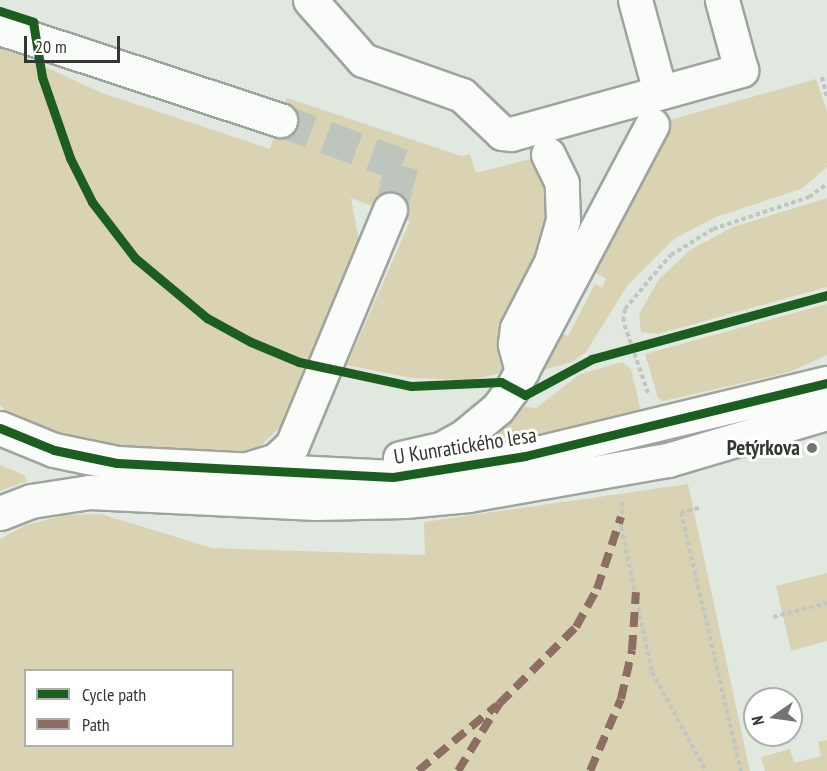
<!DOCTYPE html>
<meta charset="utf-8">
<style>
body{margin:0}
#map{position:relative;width:827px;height:771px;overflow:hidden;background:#e1e8e0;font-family:"PT Sans Narrow",sans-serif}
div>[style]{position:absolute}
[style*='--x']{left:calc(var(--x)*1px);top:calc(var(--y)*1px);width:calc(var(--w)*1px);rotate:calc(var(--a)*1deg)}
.green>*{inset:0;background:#dad3b3}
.minor-tunnel>*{height:33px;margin-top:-16.5px;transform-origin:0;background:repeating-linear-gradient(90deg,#bec5bd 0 33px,transparent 0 49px)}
.path>*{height:4px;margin-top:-2px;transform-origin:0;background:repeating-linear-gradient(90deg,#c2c6c2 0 4.5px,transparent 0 7.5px)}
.roads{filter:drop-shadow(2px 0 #9ea49e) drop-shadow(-2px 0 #9ea49e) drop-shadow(0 2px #9ea49e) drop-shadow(0 -2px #9ea49e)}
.minor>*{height:33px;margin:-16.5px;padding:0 16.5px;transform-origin:16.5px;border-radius:16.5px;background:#fafcfa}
.path-bridge>*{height:4px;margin-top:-2px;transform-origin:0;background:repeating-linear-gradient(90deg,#c2c6c2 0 4.5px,transparent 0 7.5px)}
.quiet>*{height:8px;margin-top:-4px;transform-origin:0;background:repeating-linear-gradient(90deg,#8d6e63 0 15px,transparent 0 23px)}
.cycleway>*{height:9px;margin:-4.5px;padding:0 4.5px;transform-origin:4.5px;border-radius:4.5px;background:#1b5e20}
.dots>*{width:16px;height:16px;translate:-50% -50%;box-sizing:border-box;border:3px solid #fff;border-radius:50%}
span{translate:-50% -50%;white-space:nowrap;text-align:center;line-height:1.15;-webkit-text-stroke:6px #fff;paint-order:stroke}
.street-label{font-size:21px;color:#333732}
.poi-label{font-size:21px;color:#333732;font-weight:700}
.right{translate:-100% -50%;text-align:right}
.legend{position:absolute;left:24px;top:669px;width:210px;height:78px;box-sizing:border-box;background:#fff;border:2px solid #adafad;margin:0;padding:8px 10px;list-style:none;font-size:18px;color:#333732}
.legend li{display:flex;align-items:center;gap:12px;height:30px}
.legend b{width:30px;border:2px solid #adafad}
.north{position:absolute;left:743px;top:687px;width:60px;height:60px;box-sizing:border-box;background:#fff;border:2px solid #adafad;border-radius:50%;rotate:257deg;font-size:16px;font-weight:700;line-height:24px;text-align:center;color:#333732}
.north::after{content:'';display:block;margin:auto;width:21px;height:27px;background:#70756f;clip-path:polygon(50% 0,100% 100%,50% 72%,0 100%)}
.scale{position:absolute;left:24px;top:36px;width:96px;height:27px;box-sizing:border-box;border:3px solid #333732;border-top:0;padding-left:8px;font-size:18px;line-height:21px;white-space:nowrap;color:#333732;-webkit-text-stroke:4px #fff;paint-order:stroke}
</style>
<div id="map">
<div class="green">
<div style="clip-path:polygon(0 46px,102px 93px,270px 149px,287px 98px,461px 156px,470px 154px,476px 173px,534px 158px,557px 209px,509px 371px,471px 380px,412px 378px,347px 365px,410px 221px,351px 198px,359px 241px,297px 401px,278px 429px,254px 452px,221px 458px,87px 444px,45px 432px,6px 411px,0 405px)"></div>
<div style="clip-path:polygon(816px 79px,827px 111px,827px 167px,801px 189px,716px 217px,674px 239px,627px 286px,586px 352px,572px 362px,540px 371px,563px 334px,568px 336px,595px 284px,602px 288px,606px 279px,596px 273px,663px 122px)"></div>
<div style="clip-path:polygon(827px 198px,827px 287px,658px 334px,641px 332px,639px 314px,659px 279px,690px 250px,733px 227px)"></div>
<div style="clip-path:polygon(827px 304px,827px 355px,790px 372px,663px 401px,658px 398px,645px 354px)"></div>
<div style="clip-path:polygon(622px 362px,631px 369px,642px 416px,464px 454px,517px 406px,536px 408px,580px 374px)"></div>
<div style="clip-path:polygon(0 465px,24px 475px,27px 481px,0 491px)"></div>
<div style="clip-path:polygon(evenodd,688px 484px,750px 771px,0 771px,0 539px,26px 525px,65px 515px,101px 514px,212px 548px,425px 555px,424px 522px,688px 484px,26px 670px,232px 670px,232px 746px,26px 746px,26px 670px)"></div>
<div style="clip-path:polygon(827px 573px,827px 641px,791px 651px,776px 586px)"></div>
<div style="clip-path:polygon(827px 740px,827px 771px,765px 771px,761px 757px,790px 749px,794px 763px,821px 756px,818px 742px)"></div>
</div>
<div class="minor-tunnel">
<div style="--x:280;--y:120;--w:130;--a:20.2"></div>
<div style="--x:402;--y:165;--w:47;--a:104.9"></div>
</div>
<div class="path">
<div style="--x:43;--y:77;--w:85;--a:71.6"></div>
<div style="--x:70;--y:158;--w:49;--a:63.4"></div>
<div style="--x:92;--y:202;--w:71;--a:52.5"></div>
<div style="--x:135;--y:258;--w:94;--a:39.8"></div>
<div style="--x:207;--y:318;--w:95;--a:25.5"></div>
<div style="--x:822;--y:77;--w:22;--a:77"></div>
<div style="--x:356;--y:376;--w:56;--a:10.3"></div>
<div style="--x:411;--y:386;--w:62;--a:0"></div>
<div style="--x:555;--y:379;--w:42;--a:-28.4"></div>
<div style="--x:592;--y:359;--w:244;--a:-15.2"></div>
<div style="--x:648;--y:393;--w:76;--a:-109.1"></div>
<div style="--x:623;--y:321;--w:12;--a:-81"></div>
<div style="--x:625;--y:309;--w:38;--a:-50"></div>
<div style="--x:649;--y:280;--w:33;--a:-49"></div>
<div style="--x:671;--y:255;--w:49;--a:-31.8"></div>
<div style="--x:713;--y:229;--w:101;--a:-18.4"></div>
<div style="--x:809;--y:197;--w:22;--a:-36"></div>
<div style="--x:623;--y:502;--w:25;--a:95"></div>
<div style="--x:621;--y:527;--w:148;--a:77.9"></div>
<div style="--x:652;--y:672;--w:113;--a:61.4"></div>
<div style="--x:699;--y:508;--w:18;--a:167"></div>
<div style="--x:681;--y:512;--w:266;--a:77"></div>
<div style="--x:773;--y:617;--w:56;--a:-14.5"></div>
</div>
<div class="roads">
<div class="minor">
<div style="--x:310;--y:0;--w:80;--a:48.5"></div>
<div style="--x:363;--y:60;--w:105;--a:19.5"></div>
<div style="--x:462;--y:95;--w:55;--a:43.5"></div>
<div style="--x:502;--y:133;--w:9;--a:6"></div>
<div style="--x:511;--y:134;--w:239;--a:-15.5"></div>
<div style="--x:741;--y:70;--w:73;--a:-105.2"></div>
<div style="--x:635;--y:0;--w:95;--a:74.8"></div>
<div style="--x:0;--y:28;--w:295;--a:18.2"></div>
<div style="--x:522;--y:371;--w:28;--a:-105"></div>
<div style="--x:515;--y:344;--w:16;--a:-83"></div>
<div style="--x:517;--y:328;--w:74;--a:-62.7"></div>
<div style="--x:551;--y:262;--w:44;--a:-74.1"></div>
<div style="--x:563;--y:220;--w:37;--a:-92"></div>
<div style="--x:562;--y:183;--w:32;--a:-116"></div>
<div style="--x:0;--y:428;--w:58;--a:22.2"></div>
<div style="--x:54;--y:450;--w:64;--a:11.7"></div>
<div style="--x:117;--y:463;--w:276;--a:2.9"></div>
<div style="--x:393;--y:477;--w:134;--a:-9"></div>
<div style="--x:525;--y:456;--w:311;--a:-13.6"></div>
<div style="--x:400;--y:458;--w:42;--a:-12.4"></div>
<div style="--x:441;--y:449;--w:25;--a:-29"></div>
<div style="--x:463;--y:437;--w:45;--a:-39.6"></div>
<div style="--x:498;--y:408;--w:24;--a:-54"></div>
<div style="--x:512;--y:389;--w:299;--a:-62.1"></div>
<div style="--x:247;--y:469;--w:30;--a:-17"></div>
<div style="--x:276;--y:460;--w:22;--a:-43"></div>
<div style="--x:292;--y:445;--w:255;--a:-67.4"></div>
<div style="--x:0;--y:513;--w:33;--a:-21"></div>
<div style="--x:31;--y:501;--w:59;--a:-8.8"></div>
<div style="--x:89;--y:492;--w:227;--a:2.8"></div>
<div style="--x:316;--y:503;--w:89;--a:-1.3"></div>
<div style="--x:405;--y:501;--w:64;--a:-5.4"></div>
<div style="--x:469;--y:495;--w:202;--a:-10"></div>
<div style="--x:668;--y:460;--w:166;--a:-16.5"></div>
</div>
</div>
<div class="path-bridge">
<div style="--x:299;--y:362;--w:52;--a:14.6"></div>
</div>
<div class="quiet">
<div style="--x:418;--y:771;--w:102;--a:-39.8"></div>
<div style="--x:458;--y:771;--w:79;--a:-58.5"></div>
<div style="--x:499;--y:704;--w:109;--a:-45"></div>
<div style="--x:576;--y:627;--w:43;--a:-61.1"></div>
<div style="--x:597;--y:589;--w:76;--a:-71.6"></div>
<div style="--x:590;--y:771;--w:78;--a:-66.7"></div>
<div style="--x:621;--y:699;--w:50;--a:-77.3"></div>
<div style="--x:632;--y:650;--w:58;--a:-86.1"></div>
</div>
<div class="cycleway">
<div style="--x:0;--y:11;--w:35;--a:18"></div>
<div style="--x:33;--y:22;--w:56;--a:80.7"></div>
<div style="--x:42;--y:77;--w:86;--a:70.9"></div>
<div style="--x:70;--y:158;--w:49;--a:63.4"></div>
<div style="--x:92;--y:202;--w:71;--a:52.5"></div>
<div style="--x:135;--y:258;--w:94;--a:39.8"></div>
<div style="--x:207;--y:318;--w:50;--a:28.6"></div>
<div style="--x:251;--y:342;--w:52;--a:22.6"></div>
<div style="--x:299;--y:362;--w:115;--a:12.1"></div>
<div style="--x:411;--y:386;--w:90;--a:-2.5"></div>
<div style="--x:501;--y:382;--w:27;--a:28"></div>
<div style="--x:525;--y:395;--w:76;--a:-28.2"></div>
<div style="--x:592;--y:359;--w:244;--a:-15.2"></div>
<div style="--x:0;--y:428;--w:58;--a:22.2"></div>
<div style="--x:54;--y:450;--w:64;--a:11.7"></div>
<div style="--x:117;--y:463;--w:276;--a:2.9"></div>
<div style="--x:393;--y:477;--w:134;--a:-9"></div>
<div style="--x:525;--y:456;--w:311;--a:-13.6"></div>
</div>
<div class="dots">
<div style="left:812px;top:448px;background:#70756f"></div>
</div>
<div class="street-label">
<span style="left:465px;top:446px;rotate:-9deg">U Kunratického lesa</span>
</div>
<div class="poi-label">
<span class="right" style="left:800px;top:448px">Petýrkova</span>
</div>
<ul class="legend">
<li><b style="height:8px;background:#1b5e20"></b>Cycle path</li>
<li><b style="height:8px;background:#8d6e63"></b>Path</li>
</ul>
<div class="north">N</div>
<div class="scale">20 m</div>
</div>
